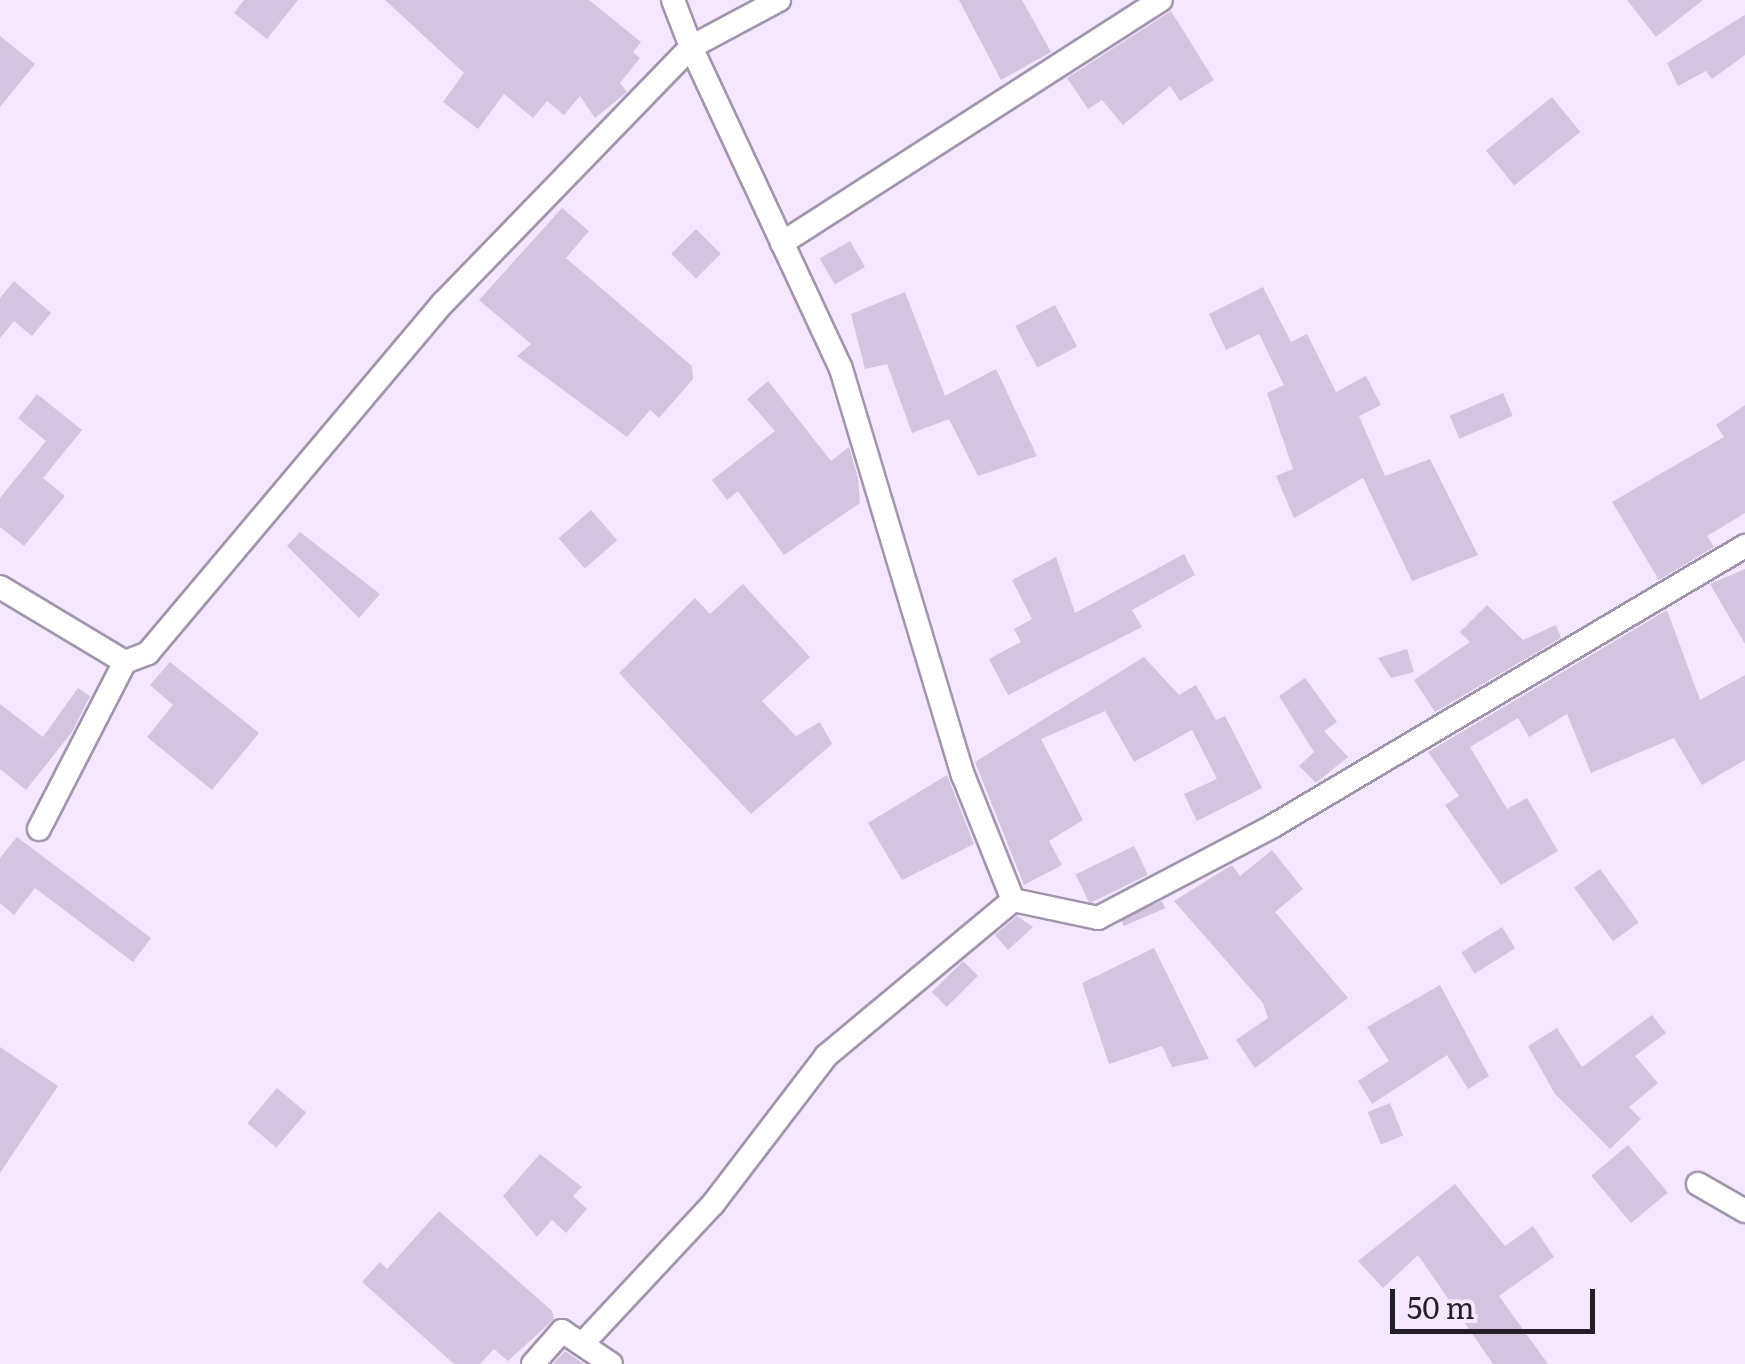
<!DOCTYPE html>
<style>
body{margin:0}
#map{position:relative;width:1745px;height:1364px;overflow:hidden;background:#f4e7fe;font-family:Literata,serif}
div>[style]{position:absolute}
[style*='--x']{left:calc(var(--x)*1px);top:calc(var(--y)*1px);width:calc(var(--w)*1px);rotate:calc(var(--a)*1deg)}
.building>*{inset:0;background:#d4c4e0;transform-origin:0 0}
.roads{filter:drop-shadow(2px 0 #a394ae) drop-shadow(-2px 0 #a394ae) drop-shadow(0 2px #a394ae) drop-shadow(0 -2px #a394ae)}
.street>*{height:22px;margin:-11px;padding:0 11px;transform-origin:11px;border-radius:11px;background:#fff}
span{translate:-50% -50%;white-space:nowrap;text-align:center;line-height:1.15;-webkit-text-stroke:8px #f4e7fe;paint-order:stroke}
.scale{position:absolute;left:1390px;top:1289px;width:205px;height:45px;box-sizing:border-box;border:5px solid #241e29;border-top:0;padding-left:12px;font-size:30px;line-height:35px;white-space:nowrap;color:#241e29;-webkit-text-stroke:8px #f4e7fe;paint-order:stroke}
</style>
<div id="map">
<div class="building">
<div style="clip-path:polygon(244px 0,298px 0,267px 39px,234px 13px)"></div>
<div style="clip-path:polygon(385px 0,589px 0,641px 42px,633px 52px,640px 58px,620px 83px,627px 92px,595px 118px,580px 96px,564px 115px,547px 101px,533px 118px,504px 94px,478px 129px,443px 102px,464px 73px)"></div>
<div style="clip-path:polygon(959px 0,1022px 0,1051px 52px,1001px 80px)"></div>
<div style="clip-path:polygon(1627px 0,1703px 0,1656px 37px)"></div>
<div style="clip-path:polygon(1171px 11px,1214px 80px,1180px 101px,1170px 86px,1123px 125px,1102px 100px,1088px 109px,1067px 78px)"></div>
<div style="clip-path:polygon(1745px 15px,1745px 55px,1712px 79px,1706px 71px,1678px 86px,1667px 63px)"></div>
<div style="clip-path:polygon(0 36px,35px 64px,0 107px)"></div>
<div style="left:1552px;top:97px;width:45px;height:85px;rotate:51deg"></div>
<div style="clip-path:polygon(562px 208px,589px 231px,566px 258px,692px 366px,693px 379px,659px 418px,650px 410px,627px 437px,517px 356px,531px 344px,479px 300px)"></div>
<div style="left:696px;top:229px;width:35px;height:35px;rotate:45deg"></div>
<div style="left:850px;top:241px;width:30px;height:35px;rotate:60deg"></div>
<div style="clip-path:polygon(14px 281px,51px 313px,32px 336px,14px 321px,0 338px,0 298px)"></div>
<div style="clip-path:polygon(1263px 287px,1291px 342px,1307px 334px,1336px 392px,1366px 376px,1381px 405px,1359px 416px,1385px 476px,1430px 459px,1478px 555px,1412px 581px,1363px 478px,1294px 518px,1276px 476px,1293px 469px,1267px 393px,1284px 385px,1259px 334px,1226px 350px,1209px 314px)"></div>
<div style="clip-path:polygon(905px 292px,945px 396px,996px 369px,1037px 456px,978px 476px,949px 419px,912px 433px,887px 364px,865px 369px,851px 314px)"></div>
<div style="left:1055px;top:305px;width:47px;height:45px;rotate:62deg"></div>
<div style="clip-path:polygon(768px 381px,831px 461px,849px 447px,858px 478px,860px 503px,784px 555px,738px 491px,727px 500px,712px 480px,775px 431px,747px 399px)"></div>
<div style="left:1503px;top:393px;width:25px;height:58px;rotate:67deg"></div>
<div style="clip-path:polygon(37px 394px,82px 430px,43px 478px,65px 496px,24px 546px,0 527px,0 498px,46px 441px,18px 418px)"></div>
<div style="clip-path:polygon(1745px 405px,1745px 513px,1707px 536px,1714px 547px,1659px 580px,1612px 502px,1724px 437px,1716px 425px)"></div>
<div style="left:591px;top:510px;width:40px;height:43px;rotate:49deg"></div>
<div style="clip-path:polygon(300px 532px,380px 594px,359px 618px,287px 546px)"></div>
<div style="clip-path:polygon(1184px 554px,1195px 575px,1132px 610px,1142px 627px,1008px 695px,989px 659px,1021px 642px,1014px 629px,1032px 619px,1012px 580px,1056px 557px,1075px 613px)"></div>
<div style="clip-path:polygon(1745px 569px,1745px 644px,1710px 584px)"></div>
<div style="clip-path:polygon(743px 584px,810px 657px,762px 701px,796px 736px,820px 722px,832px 744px,751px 814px,619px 673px,695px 598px,710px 614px)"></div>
<div style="clip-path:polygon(1487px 605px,1523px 640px,1556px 625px,1561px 638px,1435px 712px,1414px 680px,1470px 642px,1460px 632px)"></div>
<div style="clip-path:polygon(1667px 610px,1700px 700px,1745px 675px,1745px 760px,1702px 785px,1674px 738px,1591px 773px,1567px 714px,1529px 737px,1518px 718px,1470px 747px,1507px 809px,1527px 798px,1558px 851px,1501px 885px,1445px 805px,1459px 796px,1428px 752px)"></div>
<div style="clip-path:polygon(1407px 649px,1414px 672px,1391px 678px,1378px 658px)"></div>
<div style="clip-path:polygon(1144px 657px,1179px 695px,1196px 685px,1216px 720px,1225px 716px,1262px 788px,1197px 821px,1184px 794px,1217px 779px,1192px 730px,1134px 762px,1105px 711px,1041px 739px,1083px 820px,1049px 841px,1062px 865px,1024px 885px,975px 762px)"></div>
<div style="clip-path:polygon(170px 662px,259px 733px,212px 790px,147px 737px,173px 705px,150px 685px)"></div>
<div style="clip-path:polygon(1305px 678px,1337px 722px,1324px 731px,1348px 757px,1316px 783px,1299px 766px,1314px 752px,1279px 696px)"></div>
<div style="clip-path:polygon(78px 688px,90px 696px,72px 732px,26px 790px,0 769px,0 704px,43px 737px)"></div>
<div style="clip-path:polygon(947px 775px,974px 844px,902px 880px,868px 823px)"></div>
<div style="clip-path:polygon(17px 837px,151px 938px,133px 962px,35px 888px,14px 915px,0 903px,0 858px)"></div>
<div style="left:1134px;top:846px;width:32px;height:65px;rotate:64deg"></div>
<div style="clip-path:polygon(1272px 850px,1303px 889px,1275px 912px,1348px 998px,1255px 1068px,1236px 1040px,1268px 1018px,1263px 1003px,1174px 901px,1232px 865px,1240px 876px)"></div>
<div style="left:1600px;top:869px;width:66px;height:32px;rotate:54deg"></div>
<div style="left:1162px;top:901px;width:8px;height:45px;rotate:67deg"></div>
<div style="clip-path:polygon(1017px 916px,1033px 927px,1008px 950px,995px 935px)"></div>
<div style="left:1502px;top:927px;width:25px;height:48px;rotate:58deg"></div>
<div style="clip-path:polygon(1154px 948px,1209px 1059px,1172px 1067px,1162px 1046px,1109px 1064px,1082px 983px)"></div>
<div style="left:963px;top:961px;width:21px;height:44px;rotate:45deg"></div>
<div style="clip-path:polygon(1440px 985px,1489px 1076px,1468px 1089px,1447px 1055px,1372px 1104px,1358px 1081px,1389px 1061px,1367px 1027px)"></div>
<div style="clip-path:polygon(1652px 1015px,1666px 1033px,1635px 1056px,1658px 1083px,1629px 1107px,1641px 1119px,1610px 1149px,1555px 1094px,1528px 1046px,1557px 1028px,1582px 1067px)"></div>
<div style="clip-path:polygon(0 1047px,58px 1086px,0 1173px)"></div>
<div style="left:277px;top:1088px;width:38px;height:46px;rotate:40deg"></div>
<div style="left:1390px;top:1103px;width:35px;height:24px;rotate:68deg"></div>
<div style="left:1628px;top:1145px;width:62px;height:48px;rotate:50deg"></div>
<div style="clip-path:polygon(540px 1154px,582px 1187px,573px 1196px,587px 1209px,566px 1233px,552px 1220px,537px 1237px,503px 1196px)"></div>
<div style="clip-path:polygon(1455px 1184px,1505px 1246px,1533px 1226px,1554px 1257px,1499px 1296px,1548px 1364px,1493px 1364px,1418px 1255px,1383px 1288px,1358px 1261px)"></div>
<div style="clip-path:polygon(439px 1211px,552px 1311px,554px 1319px,508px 1361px,494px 1349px,480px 1364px,454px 1364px,362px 1282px,380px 1262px,387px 1269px)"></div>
<div style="clip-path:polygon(565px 1351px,584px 1364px,553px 1364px)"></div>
</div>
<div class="roads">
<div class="street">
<div style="--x:673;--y:0;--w:50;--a:69"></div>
<div style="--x:691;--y:47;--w:100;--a:-28.1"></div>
<div style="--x:782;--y:243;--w:450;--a:-32.7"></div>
<div style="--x:0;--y:587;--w:146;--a:31"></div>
<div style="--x:125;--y:662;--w:25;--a:-21"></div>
<div style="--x:148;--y:653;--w:458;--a:-49.9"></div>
<div style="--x:443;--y:303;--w:356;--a:-45.9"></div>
<div style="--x:691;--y:47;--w:355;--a:65"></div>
<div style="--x:841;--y:369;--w:424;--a:73.3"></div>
<div style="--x:963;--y:775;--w:135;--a:68.2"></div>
<div style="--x:39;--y:829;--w:188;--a:-62.8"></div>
<div style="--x:1013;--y:900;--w:87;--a:12"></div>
<div style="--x:1098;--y:918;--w:198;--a:-27.7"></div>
<div style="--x:1273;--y:826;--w:549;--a:-30.68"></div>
<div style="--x:1698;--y:1184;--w:54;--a:29.9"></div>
<div style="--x:587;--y:1339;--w:185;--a:-47"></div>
<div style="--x:713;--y:1204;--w:186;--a:-52.6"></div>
<div style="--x:826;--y:1056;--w:244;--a:-39.8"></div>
<div style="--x:533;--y:1364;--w:44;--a:-48.7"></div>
<div style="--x:562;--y:1331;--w:59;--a:34"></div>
</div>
</div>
<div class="scale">50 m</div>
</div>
